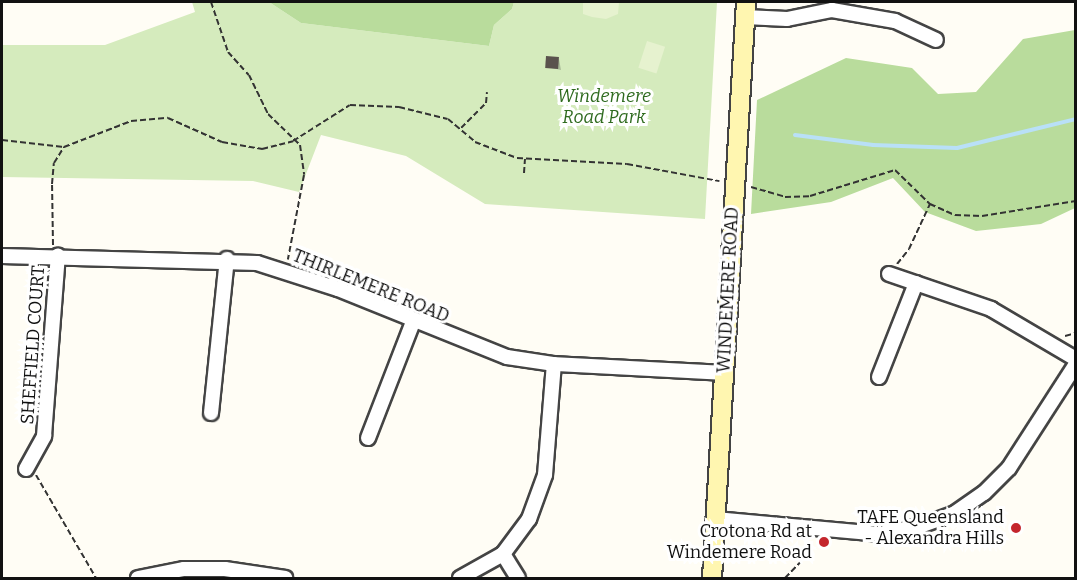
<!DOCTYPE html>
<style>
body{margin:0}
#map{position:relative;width:1077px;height:580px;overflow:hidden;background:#fffdf5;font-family:Bitter,serif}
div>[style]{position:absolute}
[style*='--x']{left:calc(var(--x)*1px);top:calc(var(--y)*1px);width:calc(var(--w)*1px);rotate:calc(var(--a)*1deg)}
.green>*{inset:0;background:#d5ebbd}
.forest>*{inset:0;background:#b9dc9c}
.pitch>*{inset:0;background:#e6f2cf;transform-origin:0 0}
.shadow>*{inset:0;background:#0003}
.stream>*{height:4px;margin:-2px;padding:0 2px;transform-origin:2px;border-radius:2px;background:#b9e0f7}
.building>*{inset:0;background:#5a524d;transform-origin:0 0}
.path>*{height:2px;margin-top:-1px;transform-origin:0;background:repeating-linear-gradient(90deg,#333 0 6px,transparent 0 9px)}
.roads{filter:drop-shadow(2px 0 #444) drop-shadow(-2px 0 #444) drop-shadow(0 2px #444) drop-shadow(0 -2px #444)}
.minor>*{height:14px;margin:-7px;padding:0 7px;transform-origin:7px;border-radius:7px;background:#fff}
.secondary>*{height:18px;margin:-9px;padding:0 9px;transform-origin:9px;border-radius:9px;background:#fff6b0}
.dots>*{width:16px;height:16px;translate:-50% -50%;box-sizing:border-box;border:3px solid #fff;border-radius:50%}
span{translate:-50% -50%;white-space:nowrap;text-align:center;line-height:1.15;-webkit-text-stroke:6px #fff;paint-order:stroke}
.park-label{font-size:18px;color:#2f6b1f;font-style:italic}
.street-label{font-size:18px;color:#111}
.poi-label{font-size:18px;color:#111}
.right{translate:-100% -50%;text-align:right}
.frame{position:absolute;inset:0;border:3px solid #111;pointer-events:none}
</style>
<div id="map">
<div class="green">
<div style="clip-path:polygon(192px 2px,269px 2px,301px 23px,489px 46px,494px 25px,512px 9px,514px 2px,717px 2px,705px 219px,485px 204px,406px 156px,321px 135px,299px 192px,253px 181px,2px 177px,2px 45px,105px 45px,195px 12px)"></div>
</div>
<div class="forest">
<div style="clip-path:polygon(269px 2px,514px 2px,512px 9px,494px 25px,489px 46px,301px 23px)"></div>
<div style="clip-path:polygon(1075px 30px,1075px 208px,1041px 224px,976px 231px,925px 212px,893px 178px,831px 202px,751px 214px,757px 100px,846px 58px,912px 68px,938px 94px,976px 92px,1023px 39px)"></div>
</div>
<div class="pitch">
<div style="clip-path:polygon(583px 2px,619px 2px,618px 14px,606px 19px,592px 17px,583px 14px)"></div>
<div style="left:647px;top:41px;width:19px;height:28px;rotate:18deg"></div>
</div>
<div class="shadow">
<div style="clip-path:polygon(559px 59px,561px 70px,547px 67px)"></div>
</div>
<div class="stream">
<div style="--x:795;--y:135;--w:79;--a:7.3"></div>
<div style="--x:873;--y:145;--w:84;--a:2"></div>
<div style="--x:957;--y:148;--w:122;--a:-13.7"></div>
</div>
<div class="building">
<div style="left:546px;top:56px;width:13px;height:12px;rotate:4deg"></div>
</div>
<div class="path">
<div style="--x:211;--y:2;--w:53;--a:71.2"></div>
<div style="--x:228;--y:52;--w:31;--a:48"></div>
<div style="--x:249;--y:75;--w:43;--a:64"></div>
<div style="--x:268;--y:114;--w:45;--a:44.1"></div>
<div style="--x:300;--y:145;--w:30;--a:82"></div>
<div style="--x:304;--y:175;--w:86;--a:100.8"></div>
<div style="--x:461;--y:128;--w:35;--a:-45"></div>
<div style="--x:486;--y:103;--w:11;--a:-85"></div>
<div style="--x:2;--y:140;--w:62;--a:6.4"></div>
<div style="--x:64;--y:147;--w:72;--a:-21.2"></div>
<div style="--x:131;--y:121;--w:37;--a:-5"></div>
<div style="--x:168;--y:118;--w:59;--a:24"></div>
<div style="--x:222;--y:142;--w:41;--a:9.9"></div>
<div style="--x:262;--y:149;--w:32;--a:-14"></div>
<div style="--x:293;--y:141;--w:67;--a:-32.3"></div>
<div style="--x:350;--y:105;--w:49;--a:2.3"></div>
<div style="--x:399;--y:107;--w:50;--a:13.8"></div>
<div style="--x:448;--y:119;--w:35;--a:40"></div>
<div style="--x:475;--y:142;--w:45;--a:20.9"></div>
<div style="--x:517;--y:158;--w:110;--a:3.1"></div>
<div style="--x:627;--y:164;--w:94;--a:10.5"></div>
<div style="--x:524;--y:173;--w:14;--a:-86"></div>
<div style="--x:751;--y:187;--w:35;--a:16"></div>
<div style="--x:785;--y:197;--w:25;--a:-2"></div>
<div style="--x:810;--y:196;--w:89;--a:-17"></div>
<div style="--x:895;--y:170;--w:49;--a:44.2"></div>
<div style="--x:930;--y:204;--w:27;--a:24"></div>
<div style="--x:955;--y:215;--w:27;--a:2"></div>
<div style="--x:982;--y:216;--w:95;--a:-9.1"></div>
<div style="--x:53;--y:245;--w:61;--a:-90.9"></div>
<div style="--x:52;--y:184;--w:21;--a:-85"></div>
<div style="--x:54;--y:163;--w:19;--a:-58"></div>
<div style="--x:897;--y:264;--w:19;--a:-51"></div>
<div style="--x:909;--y:249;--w:50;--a:-65"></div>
<div style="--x:1065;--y:336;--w:11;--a:-15"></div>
<div style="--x:36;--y:475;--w:119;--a:59.8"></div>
<div style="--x:785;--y:578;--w:39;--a:-46"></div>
</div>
<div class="roads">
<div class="minor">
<div style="--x:745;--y:17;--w:42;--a:2.7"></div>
<div style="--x:787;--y:19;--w:46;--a:-11.3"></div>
<div style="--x:832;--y:10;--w:64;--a:9.9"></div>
<div style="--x:895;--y:21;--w:45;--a:24.9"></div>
<div style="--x:2;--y:256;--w:255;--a:1.6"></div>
<div style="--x:257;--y:263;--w:85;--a:17.8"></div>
<div style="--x:338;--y:289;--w:182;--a:21.9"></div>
<div style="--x:507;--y:357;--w:48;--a:8.5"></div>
<div style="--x:554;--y:364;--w:170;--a:3"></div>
<div style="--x:889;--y:274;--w:108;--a:18.9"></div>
<div style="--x:991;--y:309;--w:99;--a:30.5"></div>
<div style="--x:879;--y:377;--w:101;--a:-68.5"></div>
<div style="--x:211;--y:413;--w:155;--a:-84.1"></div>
<div style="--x:368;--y:438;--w:124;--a:-68.8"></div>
<div style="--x:26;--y:469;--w:38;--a:-61"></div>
<div style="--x:44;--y:436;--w:181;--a:-85.6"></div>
<div style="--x:715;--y:519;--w:167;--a:5.2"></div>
<div style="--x:881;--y:534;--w:40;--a:-12"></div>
<div style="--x:920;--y:526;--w:37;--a:-20"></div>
<div style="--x:955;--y:513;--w:35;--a:-35"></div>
<div style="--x:984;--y:493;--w:35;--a:-45"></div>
<div style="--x:1009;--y:468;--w:124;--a:-57.2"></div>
<div style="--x:503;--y:554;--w:28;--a:58"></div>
<div style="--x:138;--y:578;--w:47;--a:-11.1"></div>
<div style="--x:184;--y:569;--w:41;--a:0"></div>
<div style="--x:225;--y:569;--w:61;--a:8.5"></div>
<div style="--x:460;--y:578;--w:49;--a:-29.2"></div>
<div style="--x:503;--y:554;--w:44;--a:-53.4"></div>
<div style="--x:529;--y:519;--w:47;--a:-70"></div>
<div style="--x:545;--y:475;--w:111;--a:-85.4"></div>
</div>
<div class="secondary">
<div style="--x:712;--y:578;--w:577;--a:-86.62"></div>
</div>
</div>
<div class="dots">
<div style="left:1016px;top:528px;background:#c4262e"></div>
<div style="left:824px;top:542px;background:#c4262e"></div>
</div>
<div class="park-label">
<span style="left:604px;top:107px">Windemere<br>Road Park</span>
</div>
<div class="street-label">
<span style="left:371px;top:286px;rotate:22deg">THIRLEMERE ROAD</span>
<span style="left:728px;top:290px;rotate:-87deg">WINDEMERE ROAD</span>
<span style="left:33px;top:345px;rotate:-86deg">SHEFFIELD COURT</span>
</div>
<div class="poi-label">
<span class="right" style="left:1004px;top:528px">TAFE Queensland<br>- Alexandra Hills</span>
<span class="right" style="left:812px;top:542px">Crotona Rd at<br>Windemere Road</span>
</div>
<div class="frame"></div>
</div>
